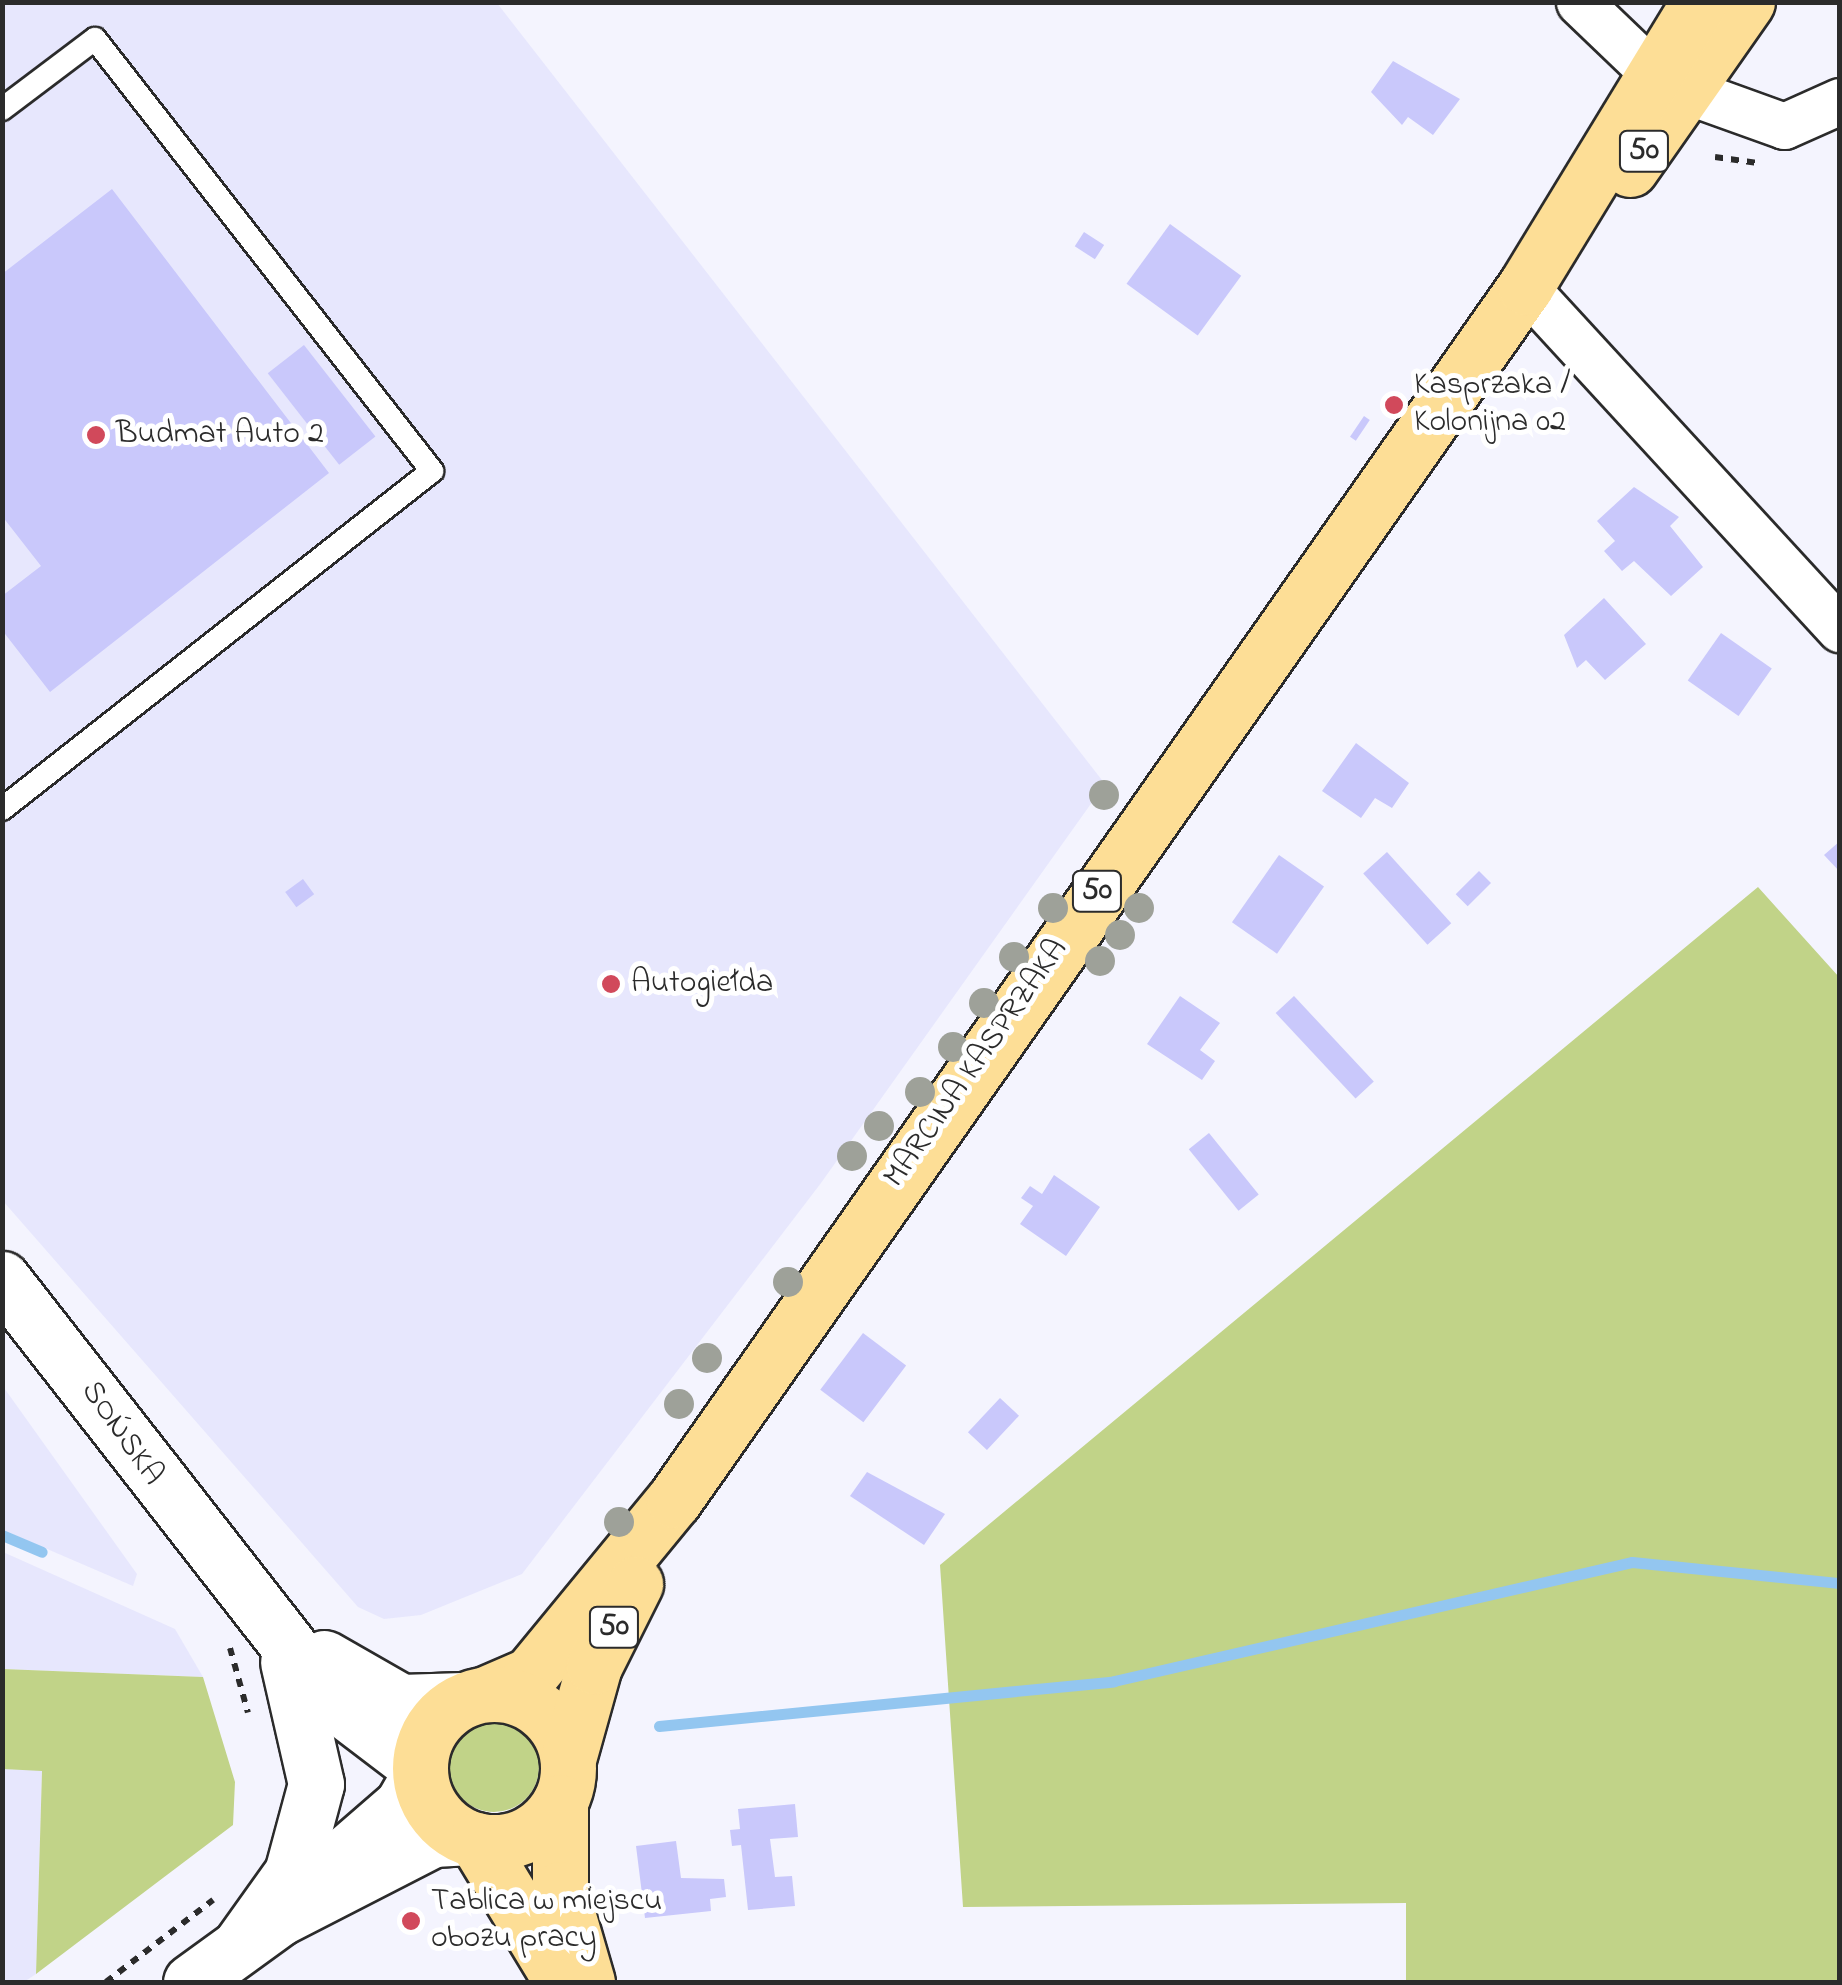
<!DOCTYPE html>
<meta charset="utf-8">
<style>
body{margin:0}
#map{position:relative;width:1842px;height:1985px;overflow:hidden;background:#f4f4fe;font-family:"Indie Flower",sans-serif}
div>[style]{position:absolute}
[style*='--x']{left:calc(var(--x)*1px);top:calc(var(--y)*1px);width:calc(var(--w)*1px);rotate:calc(var(--a)*1deg)}
.built>*{inset:0;background:#e7e7fd}
.green>*{inset:0;background:#c1d388}
.round{border-radius:50%}
.stream>*{height:11px;margin:-5.5px;padding:0 5.5px;transform-origin:5.5px;border-radius:5.5px;background:#93c6f0}
.building>*{inset:0;background:#c9c8fb;transform-origin:0 0}
.path>*{height:6px;margin-top:-3px;transform-origin:0;background:repeating-linear-gradient(90deg,#2b2b2b 0 8px,transparent 0 16px)}
.roads{filter:drop-shadow(2px 0 #2b2b2b) drop-shadow(-2px 0 #2b2b2b) drop-shadow(0 2px #2b2b2b) drop-shadow(0 -2px #2b2b2b)}
.lane>*{height:22px;margin:-11px;padding:0 11px;transform-origin:11px;border-radius:11px;background:#fff}
.street>*{height:45px;margin:-22.5px;padding:0 22.5px;transform-origin:22.5px;border-radius:22.5px;background:#fff}
.secondary>*{height:55px;margin:-27.5px;padding:0 27.5px;transform-origin:27.5px;border-radius:27.5px;background:#fff}
.primary>*{height:55px;margin:-27.5px;padding:0 27.5px;transform-origin:27.5px;border-radius:27.5px;background:#fdde96}
.primary>.ring{margin:-27.5px;padding:0;box-sizing:content-box;background:none;border:55px solid #fdde96;border-radius:50%}
.trees>*{width:30px;height:30px;margin:-15px;border-radius:50%;background:#9ea199}
.dots>*{width:28px;height:28px;translate:-50% -50%;box-sizing:border-box;border:5px solid #fff;border-radius:50%}
span{translate:-50% -50%;white-space:nowrap;text-align:center;line-height:1.15;-webkit-text-stroke:10px #fff;paint-order:stroke}
.shield-label span{padding:2px 8px;background:#fff;border:2px solid;border-radius:8px;-webkit-text-stroke-width:0}
.shield-label{font-size:30px;color:#2b2b2b;font-weight:700}
.poi-label{font-size:32px;color:#2b2b2b}
.left{translate:0 -50%;text-align:left}
.street-label{font-size:32px;color:#2b2b2b}
.frame{position:absolute;inset:0;border:5px solid #2b2b2b;pointer-events:none}
</style>
<div id="map">
<div class="built">
<div style="clip-path:polygon(2px 3px,497px 3px,1105px 784px,821px 1183px,522px 1574px,421px 1615px,384px 1619px,358px 1607px,3px 1201px)"></div>
<div style="clip-path:polygon(2px 1385px,137px 1574px,133px 1586px,3px 1530px)"></div>
<div style="clip-path:polygon(3px 1552px,175px 1629px,203px 1677px,3px 1669px)"></div>
<div style="clip-path:polygon(3px 1769px,42px 1770px,36px 1974px,24px 1982px,3px 1982px)"></div>
</div>
<div class="green">
<div style="clip-path:polygon(1758px 887px,1839px 977px,1839px 1982px,1406px 1982px,1406px 1903px,963px 1907px,940px 1565px)"></div>
<div style="clip-path:polygon(3px 1669px,203px 1677px,235px 1782px,233px 1825px,36px 1974px,42px 1771px,3px 1769px)"></div>
<div class="round" style="left:449px;top:1722px;width:90px;height:90px"></div>
</div>
<div class="stream">
<div style="--x:2;--y:1535;--w:43;--a:23"></div>
<div style="--x:659;--y:1726;--w:457;--a:-5.6"></div>
<div style="--x:1114;--y:1681;--w:531;--a:-12.94"></div>
<div style="--x:1632;--y:1562;--w:209;--a:5.8"></div>
</div>
<div class="building">
<div style="clip-path:polygon(1393px 61px,1460px 99px,1433px 135px,1408px 117px,1402px 125px,1371px 92px)"></div>
<div style="clip-path:polygon(112px 189px,329px 473px,50px 692px,2px 630px,2px 596px,41px 566px,2px 516px,2px 274px)"></div>
<div style="left:1170px;top:224px;width:88px;height:74px;rotate:36deg"></div>
<div style="left:1084px;top:232px;width:24px;height:17px;rotate:33deg"></div>
<div style="left:304px;top:345px;width:116px;height:46px;rotate:52deg"></div>
<div style="left:1364px;top:416px;width:7px;height:25px;rotate:34deg"></div>
<div style="clip-path:polygon(1634px 487px,1679px 517px,1670px 526px,1703px 567px,1671px 596px,1634px 561px,1622px 571px,1604px 551px,1615px 541px,1597px 521px)"></div>
<div style="clip-path:polygon(1604px 598px,1646px 644px,1605px 680px,1586px 660px,1577px 668px,1564px 635px)"></div>
<div style="left:1721px;top:633px;width:62px;height:58px;rotate:35deg"></div>
<div style="clip-path:polygon(1356px 743px,1409px 783px,1392px 808px,1375px 798px,1361px 818px,1322px 791px)"></div>
<div style="clip-path:polygon(1840px 841px,1840px 872px,1824px 855px)"></div>
<div style="left:1387px;top:852px;width:96px;height:32px;rotate:48deg"></div>
<div style="left:1279px;top:855px;width:55px;height:82px;rotate:35deg"></div>
<div style="left:1479px;top:871px;width:17px;height:33px;rotate:45deg"></div>
<div style="left:303px;top:879px;width:19px;height:22px;rotate:54deg"></div>
<div style="clip-path:polygon(1180px 996px,1220px 1023px,1200px 1050px,1215px 1061px,1202px 1080px,1147px 1044px)"></div>
<div style="left:1294px;top:996px;width:117px;height:25px;rotate:47deg"></div>
<div style="left:1209px;top:1133px;width:79px;height:26px;rotate:51deg"></div>
<div style="clip-path:polygon(1054px 1175px,1100px 1207px,1066px 1256px,1020px 1224px,1033px 1206px,1021px 1198px,1030px 1186px,1042px 1194px)"></div>
<div style="left:863px;top:1333px;width:54px;height:71px;rotate:37deg"></div>
<div style="left:1000px;top:1398px;width:26px;height:47px;rotate:43deg"></div>
<div style="clip-path:polygon(867px 1472px,945px 1514px,924px 1545px,850px 1496px)"></div>
<div style="clip-path:polygon(795px 1804px,798px 1837px,770px 1839px,775px 1877px,792px 1876px,795px 1906px,748px 1910px,741px 1845px,732px 1846px,730px 1830px,740px 1829px,738px 1809px)"></div>
<div style="clip-path:polygon(676px 1841px,681px 1878px,724px 1879px,726px 1897px,710px 1899px,711px 1911px,645px 1918px,636px 1846px)"></div>
</div>
<div class="path">
<div style="--x:1715;--y:157;--w:43;--a:7.9"></div>
<div style="--x:230;--y:1648;--w:67;--a:74.5"></div>
<div style="--x:106;--y:1982;--w:135;--a:-37.5"></div>
</div>
<div class="roads">
<div class="lane">
<div style="--x:2;--y:109;--w:116;--a:-37"></div>
<div style="--x:95;--y:39;--w:548;--a:52.04"></div>
<div style="--x:432;--y:471;--w:547;--a:141.83"></div>
</div>
<div class="street">
<div style="--x:1579;--y:2;--w:100;--a:43.8"></div>
<div style="--x:1687;--y:91;--w:103;--a:19.8"></div>
<div style="--x:1784;--y:126;--w:61;--a:-24.1"></div>
<div style="--x:1525;--y:287;--w:465;--a:47.4"></div>
</div>
<div class="secondary">
<div style="--x:2;--y:1279;--w:534;--a:51.99"></div>
<div style="--x:331;--y:1700;--w:111;--a:37.3"></div>
<div style="--x:324;--y:1658;--w:89;--a:29.7"></div>
<div style="--x:401;--y:1702;--w:62;--a:-1.8"></div>
<div style="--x:312;--y:1883;--w:119;--a:-40.9"></div>
<div style="--x:402;--y:1805;--w:36;--a:-60"></div>
<div style="--x:242;--y:1943;--w:86;--a:-54.5"></div>
<div style="--x:292;--y:1873;--w:92;--a:-74.9"></div>
<div style="--x:316;--y:1784;--w:125;--a:-102.9"></div>
<div style="--x:191;--y:1982;--w:109;--a:-36"></div>
<div style="--x:279;--y:1918;--w:173;--a:-27.2"></div>
<div style="--x:433;--y:1839;--w:33;--a:-3"></div>
</div>
<div class="primary">
<div style="--x:1630;--y:169;--w:204;--a:-55"></div>
<div style="--x:488;--y:1693;--w:46;--a:-23.2"></div>
<div style="--x:530;--y:1675;--w:227;--a:-50.6"></div>
<div style="--x:674;--y:1500;--w:1482;--a:-54.95"></div>
<div style="--x:1525;--y:287;--w:334;--a:-58.6"></div>
<div class="ring" style="left:420px;top:1694px;width:93px;height:93px"></div>
<div style="--x:568;--y:1759;--w:97;--a:-74.4"></div>
<div style="--x:594;--y:1666;--w:92;--a:-63.4"></div>
<div style="--x:560;--y:1802;--w:87;--a:90"></div>
<div style="--x:560;--y:1889;--w:97;--a:73.8"></div>
<div style="--x:476;--y:1840;--w:166;--a:58.8"></div>
</div>
</div>
<div class="trees">
<div style="left:1104px;top:795px"></div>
<div style="left:1053px;top:908px"></div>
<div style="left:1139px;top:908px"></div>
<div style="left:1120px;top:935px"></div>
<div style="left:1014px;top:957px"></div>
<div style="left:1100px;top:961px"></div>
<div style="left:984px;top:1003px"></div>
<div style="left:953px;top:1047px"></div>
<div style="left:920px;top:1092px"></div>
<div style="left:879px;top:1126px"></div>
<div style="left:852px;top:1156px"></div>
<div style="left:788px;top:1282px"></div>
<div style="left:707px;top:1358px"></div>
<div style="left:679px;top:1404px"></div>
<div style="left:619px;top:1522px"></div>
</div>
<div class="dots">
<div style="left:1394px;top:405px;background:#d1495b"></div>
<div style="left:96px;top:435px;background:#d1495b"></div>
<div style="left:611px;top:984px;background:#d1495b"></div>
<div style="left:411px;top:1921px;background:#d1495b"></div>
</div>
<div class="shield-label">
<span style="left:1644px;top:151px">50</span>
<span style="left:1097px;top:891px">50</span>
<span style="left:614px;top:1627px">50</span>
</div>
<div class="poi-label">
<span class="left" style="left:1414px;top:405px">Kasprzaka /<br>Kolonijna 02</span>
<span class="left" style="left:116px;top:435px">Budmat Auto 2</span>
<span class="left" style="left:631px;top:984px">Autogiełda</span>
<span class="left" style="left:431px;top:1921px">Tablica w miejscu<br>obozu pracy</span>
</div>
<div class="street-label">
<span style="left:977px;top:1064px;rotate:-55deg">MARCINA KASPRZAKA</span>
<span style="left:121px;top:1434px;rotate:55deg">SOŃSKA</span>
</div>
<div class="frame"></div>
</div>
